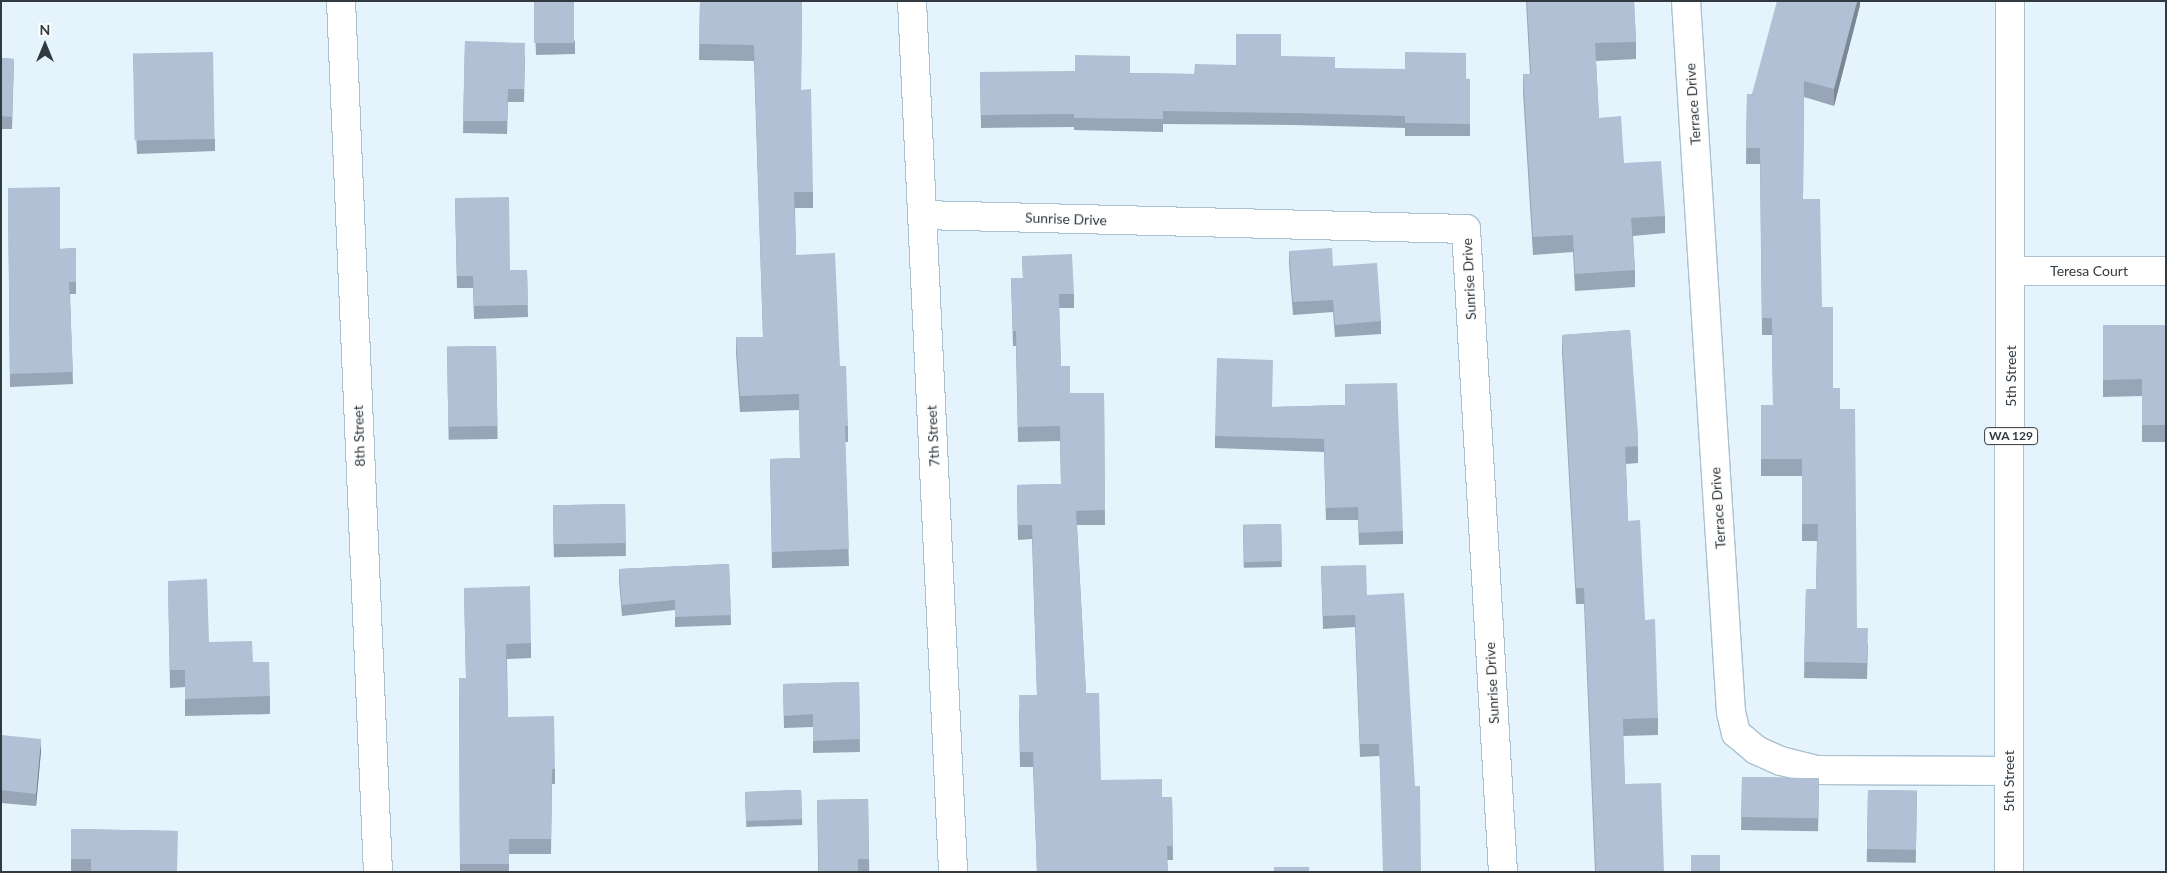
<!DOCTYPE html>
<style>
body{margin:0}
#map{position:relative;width:2167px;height:873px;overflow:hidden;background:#e5f3fd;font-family:Lato,sans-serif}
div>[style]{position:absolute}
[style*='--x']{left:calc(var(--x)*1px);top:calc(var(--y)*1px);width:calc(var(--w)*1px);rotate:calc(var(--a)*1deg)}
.roads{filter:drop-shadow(1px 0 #aac1d0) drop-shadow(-1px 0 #aac1d0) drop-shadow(0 1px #aac1d0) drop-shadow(0 -1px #aac1d0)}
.minor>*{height:28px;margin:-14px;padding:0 14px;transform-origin:14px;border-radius:14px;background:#fff}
.primary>*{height:28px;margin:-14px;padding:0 14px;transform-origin:14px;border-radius:14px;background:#fff}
.wall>*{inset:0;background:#98a5b6;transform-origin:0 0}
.shaded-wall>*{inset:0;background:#7c8694}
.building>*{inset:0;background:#b1c0d4;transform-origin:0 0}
span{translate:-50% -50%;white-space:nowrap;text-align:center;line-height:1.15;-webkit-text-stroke:4.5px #fefefe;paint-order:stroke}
.shield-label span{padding:1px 4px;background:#fefefe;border:1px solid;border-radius:4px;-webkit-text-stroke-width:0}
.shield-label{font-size:12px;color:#313a40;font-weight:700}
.street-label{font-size:14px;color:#313a40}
.frame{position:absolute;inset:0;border:2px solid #313a40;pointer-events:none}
.north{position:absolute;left:20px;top:20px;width:50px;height:50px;-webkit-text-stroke:4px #fefefe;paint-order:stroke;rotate:0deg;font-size:14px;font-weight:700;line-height:20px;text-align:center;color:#313a40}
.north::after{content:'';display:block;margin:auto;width:18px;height:22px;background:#313a40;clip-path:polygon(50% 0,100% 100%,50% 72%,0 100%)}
</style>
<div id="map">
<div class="roads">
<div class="minor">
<div style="--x:341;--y:1;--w:872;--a:87.57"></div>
<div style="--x:912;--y:1;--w:872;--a:87.3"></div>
<div style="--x:1686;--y:1;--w:712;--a:86.38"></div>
<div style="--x:1731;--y:712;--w:22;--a:77"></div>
<div style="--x:1736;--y:733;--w:26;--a:40"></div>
<div style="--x:1756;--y:750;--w:27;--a:24"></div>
<div style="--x:1781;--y:761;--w:36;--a:14"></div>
<div style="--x:1816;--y:770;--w:193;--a:0.3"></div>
<div style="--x:922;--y:215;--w:544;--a:1.47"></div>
<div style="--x:1466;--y:229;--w:644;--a:86.71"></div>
<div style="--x:2012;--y:271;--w:154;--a:0"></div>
</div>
<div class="primary">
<div style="--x:2009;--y:872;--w:871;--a:-89.93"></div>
</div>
</div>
<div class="wall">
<div style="clip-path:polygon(534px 1px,575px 41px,575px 54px,536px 55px)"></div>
<div style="clip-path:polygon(700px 1px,802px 1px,801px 90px,813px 192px,813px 208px,795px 208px,796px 255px,840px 366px,848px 426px,848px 442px,845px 442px,849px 566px,772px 568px,770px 459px,800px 458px,799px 410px,740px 412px,736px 353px,736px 337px,763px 337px,754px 61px,699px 60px)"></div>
<div style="clip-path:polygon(1526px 1px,1634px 1px,1636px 42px,1636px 59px,1596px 61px,1599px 118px,1624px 163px,1665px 216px,1665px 233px,1633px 236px,1635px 270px,1635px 287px,1575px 291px,1573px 252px,1533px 255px,1523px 92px,1523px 74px,1530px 74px)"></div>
<div style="clip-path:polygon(1860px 1px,1860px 5px,1834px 106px,1804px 97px,1803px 199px,1822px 307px,1833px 388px,1840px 409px,1857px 628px,1868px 645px,1867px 679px,1804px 678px,1806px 589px,1816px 589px,1817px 541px,1802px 541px,1802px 476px,1761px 476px,1761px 405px,1773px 405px,1772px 335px,1762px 335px,1760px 164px,1746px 164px,1747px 94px,1752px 94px)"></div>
<div style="clip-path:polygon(465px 41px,525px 55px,524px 102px,508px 102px,507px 134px,463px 133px)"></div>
<div style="clip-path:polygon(133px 55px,215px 139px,215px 151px,137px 154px)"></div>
<div style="clip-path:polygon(1281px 56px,1335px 68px,1470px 79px,1470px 136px,1405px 136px,1405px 128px,1294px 125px,1163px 124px,1163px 132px,1074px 130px,1074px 127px,981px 128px,980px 72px,1130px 73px,1194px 74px)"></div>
<div style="clip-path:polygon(1px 58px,14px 59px,12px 129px,1px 129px)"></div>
<div style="clip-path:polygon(8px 188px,60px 249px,76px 248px,76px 294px,70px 294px,73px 384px,10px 387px)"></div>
<div style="clip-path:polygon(455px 198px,510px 270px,527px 270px,528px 317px,474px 319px,473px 288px,457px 288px)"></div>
<div style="clip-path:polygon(1289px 251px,1333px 266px,1381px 321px,1381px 334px,1335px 337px,1333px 312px,1293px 315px,1289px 264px)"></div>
<div style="clip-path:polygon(1022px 256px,1074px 294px,1074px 308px,1059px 308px,1061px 366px,1070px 393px,1104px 393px,1105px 525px,1077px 525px,1086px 693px,1101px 780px,1162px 797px,1172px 797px,1173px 860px,1167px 860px,1168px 872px,1037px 872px,1033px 767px,1020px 767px,1019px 710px,1037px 695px,1032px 539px,1018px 540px,1017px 485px,1061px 484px,1060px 441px,1018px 442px,1016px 346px,1013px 346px,1011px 278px,1023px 278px)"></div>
<div style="clip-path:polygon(2103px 325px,2166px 325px,2166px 442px,2142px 442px,2142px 396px,2103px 397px)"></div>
<div style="clip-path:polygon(1630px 330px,1638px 450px,1638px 463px,1626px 464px,1628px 521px,1645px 620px,1658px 718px,1658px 735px,1623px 736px,1625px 784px,1664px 872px,1595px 872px,1584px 604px,1576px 604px,1562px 352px,1562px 335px)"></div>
<div style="left:496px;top:346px;width:93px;height:49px;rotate:89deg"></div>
<div style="clip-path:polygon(1345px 384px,1403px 531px,1403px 544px,1359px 545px,1358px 520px,1326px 520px,1324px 452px,1215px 448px,1215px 436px,1272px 407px,1345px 405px)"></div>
<div style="left:625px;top:504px;width:52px;height:72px;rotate:89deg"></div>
<div style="left:1281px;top:524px;width:43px;height:38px;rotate:89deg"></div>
<div style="clip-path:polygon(729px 564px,731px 625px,675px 627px,675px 610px,622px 616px,619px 580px,619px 569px)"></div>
<div style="clip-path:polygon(1321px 566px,1367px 595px,1415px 786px,1421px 872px,1379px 756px,1360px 757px,1355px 627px,1323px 629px)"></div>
<div style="clip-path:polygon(168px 581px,209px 642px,253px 662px,270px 696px,270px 714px,185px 716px,185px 687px,170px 688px)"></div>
<div style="clip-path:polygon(464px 588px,531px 643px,531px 658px,507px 659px,508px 717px,555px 769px,555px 784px,552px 784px,551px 854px,509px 854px,509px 872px,460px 872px,459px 678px,466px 678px)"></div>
<div style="clip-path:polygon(859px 682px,860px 752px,813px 753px,813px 727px,784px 728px,783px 684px)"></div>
<div style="clip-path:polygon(1px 716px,2px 729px,1px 735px,41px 751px,36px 806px,1px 803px)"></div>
<div style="left:1742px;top:777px;width:77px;height:53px;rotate:1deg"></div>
<div style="left:801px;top:790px;width:35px;height:56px;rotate:88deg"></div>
<div style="left:1868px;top:790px;width:49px;height:72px;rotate:1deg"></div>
<div style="left:868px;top:799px;width:73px;height:51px;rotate:89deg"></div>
<div style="clip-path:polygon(71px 829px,178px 831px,91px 871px,71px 871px)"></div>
</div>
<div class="shaded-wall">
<div style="clip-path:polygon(1857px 1px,1860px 1px,1860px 5px,1834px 106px,1834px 89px)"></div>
<div style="clip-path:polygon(41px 739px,41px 751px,36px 806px,36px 794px)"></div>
</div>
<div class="building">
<div style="left:534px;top:1px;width:40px;height:42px"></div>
<div style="clip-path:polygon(700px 1px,802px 1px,801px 90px,811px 89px,813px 192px,794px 192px,796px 255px,835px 253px,840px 366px,846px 366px,848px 426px,845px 426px,849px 549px,772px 552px,770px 459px,800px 458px,799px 394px,740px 396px,736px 337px,763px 337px,754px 45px,699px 44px)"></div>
<div style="clip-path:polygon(1527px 1px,1634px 1px,1636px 42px,1595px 43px,1599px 118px,1621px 116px,1624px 163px,1661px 161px,1665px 216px,1631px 218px,1635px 270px,1575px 274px,1573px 235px,1533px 237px,1523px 74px,1531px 74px)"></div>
<div style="clip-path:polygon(1777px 1px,1857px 1px,1834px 89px,1804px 81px,1803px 199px,1820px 199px,1822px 307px,1833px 307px,1833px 388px,1840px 388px,1840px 409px,1855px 409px,1857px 628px,1868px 628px,1867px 663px,1804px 662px,1806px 589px,1816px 589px,1818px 524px,1802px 524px,1802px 459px,1761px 459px,1761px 405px,1773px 405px,1772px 318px,1762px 318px,1760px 148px,1746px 148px,1747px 94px,1752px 94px)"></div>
<div style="clip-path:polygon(1236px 34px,1281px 34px,1281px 56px,1335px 57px,1335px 68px,1405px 69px,1405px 52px,1466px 53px,1466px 79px,1470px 79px,1470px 124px,1405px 123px,1405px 116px,1294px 113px,1163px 111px,1163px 119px,1074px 118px,1074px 114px,981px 115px,980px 72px,1075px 71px,1075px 55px,1130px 56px,1130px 73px,1194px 74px,1195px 64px,1236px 65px)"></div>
<div style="clip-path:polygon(465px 41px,525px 43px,524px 89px,508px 89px,507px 121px,463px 121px)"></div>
<div style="left:213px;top:52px;width:87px;height:80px;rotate:89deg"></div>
<div style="clip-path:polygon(1px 58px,14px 59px,12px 117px,1px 116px)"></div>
<div style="clip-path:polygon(60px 187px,60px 249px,76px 248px,76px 282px,69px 282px,73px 372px,10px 374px,8px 188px)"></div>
<div style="clip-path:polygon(509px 197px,510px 270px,527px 270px,528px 305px,474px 306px,473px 276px,457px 276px,455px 198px)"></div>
<div style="clip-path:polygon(1332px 248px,1333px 266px,1377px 263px,1381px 321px,1335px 325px,1333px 300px,1293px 302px,1289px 251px)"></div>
<div style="clip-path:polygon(1072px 254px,1074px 294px,1059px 294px,1061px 366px,1070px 366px,1070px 393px,1104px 393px,1105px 510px,1076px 511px,1086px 693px,1099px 693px,1101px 780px,1162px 779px,1162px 797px,1172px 797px,1173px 846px,1167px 846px,1168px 872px,1037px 872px,1033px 752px,1020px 752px,1019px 695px,1037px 695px,1032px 525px,1018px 525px,1017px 485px,1061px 484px,1060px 426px,1018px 427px,1016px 331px,1013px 331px,1011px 278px,1023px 278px,1022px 256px)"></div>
<div style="clip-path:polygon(2103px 325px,2166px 325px,2166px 425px,2142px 425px,2142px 379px,2103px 380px)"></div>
<div style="clip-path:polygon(1630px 330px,1638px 434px,1638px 446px,1625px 447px,1628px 521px,1640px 520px,1645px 620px,1655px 619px,1658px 718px,1623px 719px,1625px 784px,1661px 783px,1664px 872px,1596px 872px,1584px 588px,1576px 588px,1562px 335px)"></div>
<div style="left:496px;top:346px;width:80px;height:49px;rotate:89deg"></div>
<div style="clip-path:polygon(1217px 358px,1273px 360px,1272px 407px,1345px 405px,1345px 384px,1397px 383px,1403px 531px,1359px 533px,1358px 507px,1326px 508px,1324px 439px,1215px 436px)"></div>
<div style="left:625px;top:504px;width:39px;height:72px;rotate:89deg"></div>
<div style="left:1281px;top:524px;width:37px;height:38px;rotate:88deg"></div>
<div style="clip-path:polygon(729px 564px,731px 615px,675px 617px,675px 600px,622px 605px,619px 569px)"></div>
<div style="clip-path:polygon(1366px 565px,1367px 595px,1404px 593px,1415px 786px,1420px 786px,1421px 872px,1383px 872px,1379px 744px,1360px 744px,1355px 615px,1323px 616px,1321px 566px)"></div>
<div style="clip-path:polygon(207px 579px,209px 642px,252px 641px,253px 662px,269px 662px,270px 696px,185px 699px,185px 670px,170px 670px,168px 581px)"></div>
<div style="clip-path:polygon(530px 586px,531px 643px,506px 644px,508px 717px,554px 716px,555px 769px,552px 769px,551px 839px,509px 839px,509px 864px,460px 864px,459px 678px,466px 678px,464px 588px)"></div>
<div style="clip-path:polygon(859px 682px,860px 739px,813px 741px,813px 714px,784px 716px,783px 684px)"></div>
<div style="clip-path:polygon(1px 735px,41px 739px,36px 794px,1px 790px)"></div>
<div style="left:1742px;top:777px;width:77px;height:40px;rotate:1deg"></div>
<div style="left:801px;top:790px;width:29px;height:56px;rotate:88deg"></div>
<div style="left:1868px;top:790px;width:49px;height:59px;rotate:1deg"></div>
<div style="clip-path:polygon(868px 799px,869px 859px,858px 859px,858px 872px,819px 872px,817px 800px)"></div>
<div style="clip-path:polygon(71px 829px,178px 831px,177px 872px,91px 872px,91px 859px,71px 859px)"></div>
<div style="left:1691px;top:855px;width:29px;height:17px"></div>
<div style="left:1274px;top:867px;width:35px;height:5px"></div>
</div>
<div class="shield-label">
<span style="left:2011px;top:436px">WA 129</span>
</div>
<div class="street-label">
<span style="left:1693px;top:104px;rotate:-94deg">Terrace Drive</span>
<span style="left:1066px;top:219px;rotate:2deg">Sunrise Drive</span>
<span style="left:2089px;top:271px">Teresa Court</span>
<span style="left:1469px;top:279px;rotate:-93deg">Sunrise Drive</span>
<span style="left:2011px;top:376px;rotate:-90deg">5th Street</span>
<span style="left:359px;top:436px;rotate:-92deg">8th Street</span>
<span style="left:933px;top:436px;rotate:-93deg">7th Street</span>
<span style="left:1718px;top:508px;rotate:-94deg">Terrace Drive</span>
<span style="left:1492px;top:683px;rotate:-93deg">Sunrise Drive</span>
<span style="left:2009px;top:781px;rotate:-90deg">5th Street</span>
</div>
<div class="frame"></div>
<div class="north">N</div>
</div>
